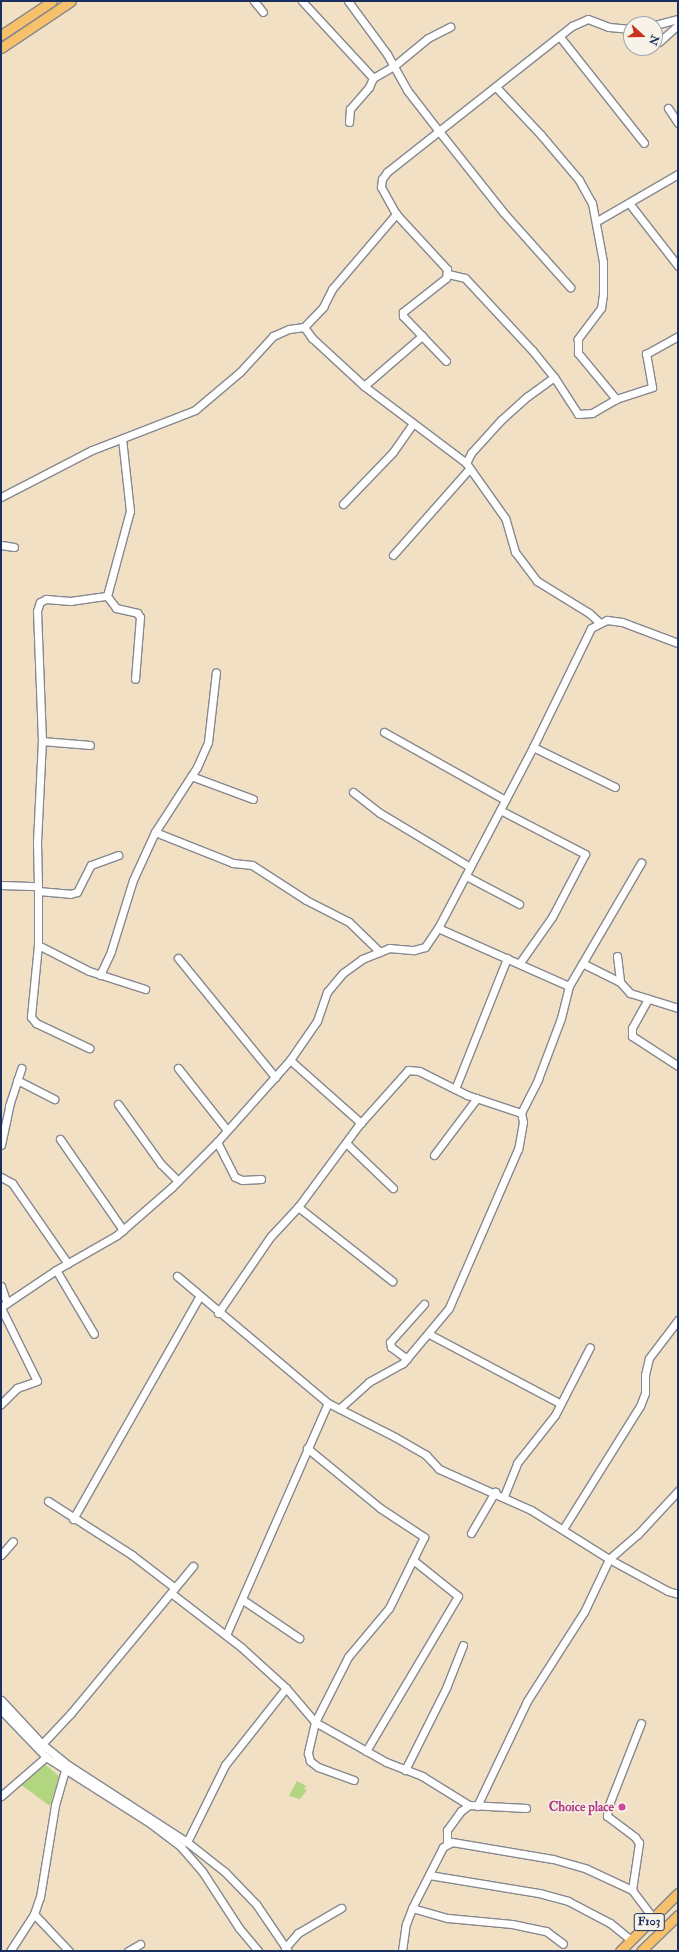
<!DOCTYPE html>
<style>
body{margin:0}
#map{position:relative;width:679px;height:1952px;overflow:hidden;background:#f1e0c3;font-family:"IM FELL Double Pica",serif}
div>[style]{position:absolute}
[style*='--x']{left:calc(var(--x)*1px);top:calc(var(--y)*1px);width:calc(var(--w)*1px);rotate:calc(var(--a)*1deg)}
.green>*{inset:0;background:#b2d67f}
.roads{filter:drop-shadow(1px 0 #868890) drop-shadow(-1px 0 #868890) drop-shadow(0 1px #868890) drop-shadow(0 -1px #868890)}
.minor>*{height:7px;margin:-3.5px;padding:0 3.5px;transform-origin:3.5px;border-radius:3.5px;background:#fff}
.major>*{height:9px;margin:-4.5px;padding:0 4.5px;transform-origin:4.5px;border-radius:4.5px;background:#f7c06b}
.dots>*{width:11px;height:11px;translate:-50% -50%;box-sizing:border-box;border:2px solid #f7f3e8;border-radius:50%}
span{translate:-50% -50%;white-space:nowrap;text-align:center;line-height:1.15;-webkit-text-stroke:3px #f7f3e8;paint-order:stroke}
.shield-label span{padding:1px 3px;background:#f7f3e8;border:1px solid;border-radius:3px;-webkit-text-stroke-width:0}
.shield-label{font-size:12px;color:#1b2f5e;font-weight:700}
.hotel-label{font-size:13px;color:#b23c85;font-weight:700}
.right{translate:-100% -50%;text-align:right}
.frame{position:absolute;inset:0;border:2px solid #1b2f5e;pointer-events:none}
.north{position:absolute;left:623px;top:16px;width:40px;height:40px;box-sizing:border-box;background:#f7f3e8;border:1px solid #9fa5b1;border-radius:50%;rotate:111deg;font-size:11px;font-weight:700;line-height:16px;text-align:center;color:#1b2f5e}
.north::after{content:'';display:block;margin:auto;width:14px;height:18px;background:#c8321e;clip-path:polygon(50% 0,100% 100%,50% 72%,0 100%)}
</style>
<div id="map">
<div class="green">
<div style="clip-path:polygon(42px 1762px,59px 1776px,50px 1806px,20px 1784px)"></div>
<div style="clip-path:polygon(297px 1781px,306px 1786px,304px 1789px,307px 1790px,300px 1799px,289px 1796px)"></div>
</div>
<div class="roads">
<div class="minor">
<div style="--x:254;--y:1;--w:14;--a:51"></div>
<div style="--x:302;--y:1;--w:105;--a:47.3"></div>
<div style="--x:348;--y:1;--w:66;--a:53.7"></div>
<div style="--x:387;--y:54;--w:41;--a:60.9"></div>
<div style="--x:407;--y:90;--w:51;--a:52.2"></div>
<div style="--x:438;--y:130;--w:105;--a:51.6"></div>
<div style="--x:503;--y:212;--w:101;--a:48.2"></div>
<div style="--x:655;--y:25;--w:24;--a:-15"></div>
<div style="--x:560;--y:37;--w:135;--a:51.6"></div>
<div style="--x:659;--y:42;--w:25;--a:-42"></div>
<div style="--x:496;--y:87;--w:66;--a:46.8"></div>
<div style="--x:541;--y:135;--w:59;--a:49.8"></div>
<div style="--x:579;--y:180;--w:26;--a:61"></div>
<div style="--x:592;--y:203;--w:60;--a:79.4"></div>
<div style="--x:603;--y:262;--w:32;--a:90"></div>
<div style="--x:603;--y:294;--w:14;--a:98"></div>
<div style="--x:601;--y:308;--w:39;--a:127"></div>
<div style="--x:578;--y:339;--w:14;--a:90"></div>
<div style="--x:578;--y:353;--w:60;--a:50.4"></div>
<div style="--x:616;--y:399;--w:38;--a:-18"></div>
<div style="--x:652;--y:387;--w:34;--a:-100"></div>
<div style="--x:646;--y:354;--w:37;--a:-29"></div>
<div style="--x:668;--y:108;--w:18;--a:56"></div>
<div style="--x:349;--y:122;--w:13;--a:-86"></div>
<div style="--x:350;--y:109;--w:29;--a:-49"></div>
<div style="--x:369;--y:87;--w:10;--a:-66"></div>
<div style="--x:373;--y:78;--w:24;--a:-30"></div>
<div style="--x:394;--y:66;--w:44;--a:-39.5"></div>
<div style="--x:428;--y:38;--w:25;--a:-27"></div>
<div style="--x:629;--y:203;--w:80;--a:52.1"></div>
<div style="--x:396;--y:214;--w:75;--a:47.2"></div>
<div style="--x:447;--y:269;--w:9;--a:96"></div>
<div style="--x:446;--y:278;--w:55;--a:141.7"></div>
<div style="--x:403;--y:312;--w:4;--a:90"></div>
<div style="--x:403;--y:316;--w:62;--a:46.3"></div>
<div style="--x:597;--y:221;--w:94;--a:-30.1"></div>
<div style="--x:448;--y:274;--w:17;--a:13"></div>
<div style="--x:465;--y:278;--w:98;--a:47.1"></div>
<div style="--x:532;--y:350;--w:35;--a:51"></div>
<div style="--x:304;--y:327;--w:14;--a:54"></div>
<div style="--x:312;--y:338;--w:71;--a:42.7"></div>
<div style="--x:364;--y:386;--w:128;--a:37"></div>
<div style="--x:364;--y:386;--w:77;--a:-40.8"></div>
<div style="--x:1;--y:497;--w:102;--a:-27.3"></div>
<div style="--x:92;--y:450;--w:110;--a:-21.2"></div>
<div style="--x:195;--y:410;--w:59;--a:-40.2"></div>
<div style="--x:240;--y:372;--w:49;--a:-47.5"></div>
<div style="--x:273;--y:336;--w:17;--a:-24"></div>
<div style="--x:289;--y:329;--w:15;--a:-8"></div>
<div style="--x:304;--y:327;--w:28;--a:-46"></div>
<div style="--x:323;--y:307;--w:20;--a:-63"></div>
<div style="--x:332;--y:289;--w:99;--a:-49.5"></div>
<div style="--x:396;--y:214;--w:31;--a:-119"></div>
<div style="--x:381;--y:187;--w:8;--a:-83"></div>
<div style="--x:382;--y:179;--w:9;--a:-54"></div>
<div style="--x:387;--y:172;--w:236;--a:-38.3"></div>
<div style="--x:572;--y:26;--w:17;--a:-24"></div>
<div style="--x:588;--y:19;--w:22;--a:21"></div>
<div style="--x:609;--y:27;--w:22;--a:5"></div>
<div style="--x:343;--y:504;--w:72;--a:-46.1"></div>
<div style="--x:393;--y:452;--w:35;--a:-55"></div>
<div style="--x:1;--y:545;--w:13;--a:9"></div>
<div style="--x:393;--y:555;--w:115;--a:-48.5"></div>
<div style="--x:107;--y:596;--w:88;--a:-74.9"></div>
<div style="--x:130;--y:511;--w:72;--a:-96.3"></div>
<div style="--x:600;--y:623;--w:15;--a:-138"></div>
<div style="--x:589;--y:613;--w:61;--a:-148.4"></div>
<div style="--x:537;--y:581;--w:36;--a:-127"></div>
<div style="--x:515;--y:552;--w:35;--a:-106"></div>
<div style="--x:505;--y:518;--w:67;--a:-125.3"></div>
<div style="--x:466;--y:463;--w:11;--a:-63"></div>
<div style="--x:471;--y:453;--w:45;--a:-47.7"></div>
<div style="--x:501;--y:420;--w:36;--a:-42"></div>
<div style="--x:528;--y:396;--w:32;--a:-36"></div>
<div style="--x:554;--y:377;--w:44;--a:57"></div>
<div style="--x:578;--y:414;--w:14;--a:-4"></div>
<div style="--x:592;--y:413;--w:28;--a:-30"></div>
<div style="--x:384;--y:732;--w:139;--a:29.3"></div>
<div style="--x:42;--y:741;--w:48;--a:4.8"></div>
<div style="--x:533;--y:747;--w:91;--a:26"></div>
<div style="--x:191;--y:776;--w:66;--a:20.4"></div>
<div style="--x:353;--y:792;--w:34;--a:38"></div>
<div style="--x:380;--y:813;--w:105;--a:31"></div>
<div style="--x:500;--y:810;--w:96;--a:27.4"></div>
<div style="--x:585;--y:854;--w:71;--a:117.6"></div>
<div style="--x:552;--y:917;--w:57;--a:125.1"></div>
<div style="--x:155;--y:832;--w:84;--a:21.7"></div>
<div style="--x:233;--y:863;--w:19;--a:6"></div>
<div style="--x:252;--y:865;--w:64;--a:32.9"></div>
<div style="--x:306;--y:900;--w:48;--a:27.1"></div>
<div style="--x:349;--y:922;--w:43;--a:44.1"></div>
<div style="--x:466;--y:876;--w:60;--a:27.8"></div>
<div style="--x:1;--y:885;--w:37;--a:2"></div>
<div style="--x:38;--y:886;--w:44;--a:-91.3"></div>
<div style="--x:37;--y:842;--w:101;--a:-87.2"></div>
<div style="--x:42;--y:741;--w:130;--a:-92.2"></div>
<div style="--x:37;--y:611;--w:9;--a:-72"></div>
<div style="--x:40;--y:602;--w:7;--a:-27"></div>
<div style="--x:46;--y:599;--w:24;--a:5"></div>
<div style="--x:70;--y:601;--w:37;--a:-8"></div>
<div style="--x:107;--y:596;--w:15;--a:53"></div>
<div style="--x:116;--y:608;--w:22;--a:13"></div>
<div style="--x:137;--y:613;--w:5;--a:53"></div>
<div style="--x:140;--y:617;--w:62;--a:94.6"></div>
<div style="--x:38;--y:886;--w:59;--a:90"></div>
<div style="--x:38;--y:945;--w:72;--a:95.6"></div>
<div style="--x:31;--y:1017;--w:8;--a:50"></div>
<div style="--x:36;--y:1023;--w:59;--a:25.3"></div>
<div style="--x:38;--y:891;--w:32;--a:5"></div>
<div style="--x:70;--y:894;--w:7;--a:-16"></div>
<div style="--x:77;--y:892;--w:30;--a:-63"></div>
<div style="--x:91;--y:865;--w:29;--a:-20"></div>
<div style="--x:438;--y:928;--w:143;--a:23.9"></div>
<div style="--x:38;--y:945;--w:57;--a:27"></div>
<div style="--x:89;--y:971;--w:59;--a:17.8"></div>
<div style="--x:617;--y:956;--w:26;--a:83"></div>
<div style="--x:620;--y:982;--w:15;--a:48"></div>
<div style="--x:630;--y:993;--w:50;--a:17.4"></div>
<div style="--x:178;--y:958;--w:154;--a:50.8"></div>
<div style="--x:584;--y:964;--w:40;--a:26.6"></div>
<div style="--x:100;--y:975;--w:26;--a:-65"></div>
<div style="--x:111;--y:951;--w:74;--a:-72.8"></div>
<div style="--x:133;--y:880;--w:53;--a:-65.4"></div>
<div style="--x:155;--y:832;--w:77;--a:-57.1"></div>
<div style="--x:197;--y:767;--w:27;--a:-66"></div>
<div style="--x:208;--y:742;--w:70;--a:-83.5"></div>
<div style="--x:648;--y:999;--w:33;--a:119"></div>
<div style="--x:632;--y:1028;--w:8;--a:90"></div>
<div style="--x:632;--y:1036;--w:55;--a:33.1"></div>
<div style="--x:290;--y:1060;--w:95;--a:41.6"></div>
<div style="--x:178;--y:1068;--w:79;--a:51.7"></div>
<div style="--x:17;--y:1080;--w:42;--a:27.2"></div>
<div style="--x:455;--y:1089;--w:141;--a:-68.3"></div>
<div style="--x:118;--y:1104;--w:74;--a:54.4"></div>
<div style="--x:161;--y:1164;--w:24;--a:45"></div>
<div style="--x:521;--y:1113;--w:38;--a:-63"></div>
<div style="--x:538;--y:1079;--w:65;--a:-69.3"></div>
<div style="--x:561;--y:1018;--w:33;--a:-76"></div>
<div style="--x:569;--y:986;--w:143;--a:-59.7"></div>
<div style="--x:60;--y:1139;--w:111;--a:55.3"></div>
<div style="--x:217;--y:1142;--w:39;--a:63"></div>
<div style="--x:235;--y:1177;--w:8;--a:23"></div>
<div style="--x:242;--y:1180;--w:19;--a:-3"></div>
<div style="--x:346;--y:1143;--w:65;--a:43.8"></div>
<div style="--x:1;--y:1145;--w:40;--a:-78"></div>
<div style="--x:9;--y:1106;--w:40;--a:-72"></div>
<div style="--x:434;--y:1155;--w:71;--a:-53"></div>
<div style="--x:1;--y:1177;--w:13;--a:29"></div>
<div style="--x:12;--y:1183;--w:98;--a:55.3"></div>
<div style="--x:298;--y:1207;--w:120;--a:38.2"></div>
<div style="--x:56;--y:1270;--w:74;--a:59.3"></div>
<div style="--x:177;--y:1276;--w:197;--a:40.1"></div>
<div style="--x:328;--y:1403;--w:75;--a:26.9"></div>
<div style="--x:395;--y:1437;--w:36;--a:30"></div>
<div style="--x:426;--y:1455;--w:19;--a:47"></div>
<div style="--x:439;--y:1469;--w:101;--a:24"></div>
<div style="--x:531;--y:1510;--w:92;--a:32.1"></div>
<div style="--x:609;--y:1559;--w:67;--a:28.5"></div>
<div style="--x:668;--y:1591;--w:10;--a:17"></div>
<div style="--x:1;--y:1286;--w:18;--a:71"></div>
<div style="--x:1;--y:1307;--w:66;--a:-33.9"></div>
<div style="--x:56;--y:1270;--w:70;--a:-29.8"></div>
<div style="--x:117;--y:1235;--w:73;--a:-41.1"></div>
<div style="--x:172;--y:1187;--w:64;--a:-45"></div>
<div style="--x:217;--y:1142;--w:110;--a:-48.3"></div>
<div style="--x:290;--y:1060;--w:47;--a:-55.3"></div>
<div style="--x:317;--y:1021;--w:31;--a:-71"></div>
<div style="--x:327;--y:992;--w:25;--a:-50"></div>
<div style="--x:343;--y:973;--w:24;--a:-36"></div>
<div style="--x:362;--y:959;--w:29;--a:-22"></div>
<div style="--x:389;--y:948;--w:25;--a:5"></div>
<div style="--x:414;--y:950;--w:11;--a:-15"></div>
<div style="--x:425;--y:947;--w:23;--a:-56"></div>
<div style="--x:438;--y:928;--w:204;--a:-62.3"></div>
<div style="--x:533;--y:747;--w:132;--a:-64"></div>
<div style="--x:591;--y:628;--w:18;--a:-27"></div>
<div style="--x:607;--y:620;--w:15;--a:8"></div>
<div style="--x:622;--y:622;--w:60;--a:20.6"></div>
<div style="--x:1;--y:1308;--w:81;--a:63.7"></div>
<div style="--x:37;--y:1381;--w:21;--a:161"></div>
<div style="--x:17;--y:1388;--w:23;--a:135"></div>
<div style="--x:218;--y:1313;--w:93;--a:-55.5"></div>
<div style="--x:271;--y:1236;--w:40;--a:-47"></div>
<div style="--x:298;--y:1207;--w:101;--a:-53.5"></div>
<div style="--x:358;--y:1126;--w:75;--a:-48.2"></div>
<div style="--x:408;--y:1070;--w:11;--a:5"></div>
<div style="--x:419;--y:1071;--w:54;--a:26.6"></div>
<div style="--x:467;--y:1095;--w:57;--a:18.4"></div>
<div style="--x:521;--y:1113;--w:9;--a:77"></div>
<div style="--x:523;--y:1122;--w:27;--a:100"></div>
<div style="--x:518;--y:1149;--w:173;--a:113.5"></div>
<div style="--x:449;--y:1308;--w:72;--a:129.9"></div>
<div style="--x:403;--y:1363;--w:39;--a:151"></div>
<div style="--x:369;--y:1382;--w:40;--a:138"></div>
<div style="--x:429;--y:1334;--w:149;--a:27.9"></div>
<div style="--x:407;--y:1359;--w:20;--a:-143"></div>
<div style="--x:391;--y:1347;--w:5;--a:-101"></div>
<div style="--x:390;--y:1342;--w:51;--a:-48.2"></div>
<div style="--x:307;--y:1448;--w:94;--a:39.4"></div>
<div style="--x:380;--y:1508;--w:53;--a:33.4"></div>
<div style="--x:424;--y:1537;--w:79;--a:116.2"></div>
<div style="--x:389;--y:1608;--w:64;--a:129.9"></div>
<div style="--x:348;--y:1657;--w:73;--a:116.9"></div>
<div style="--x:315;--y:1722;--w:32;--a:103"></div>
<div style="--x:308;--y:1753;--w:8;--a:76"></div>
<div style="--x:310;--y:1761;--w:10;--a:37"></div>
<div style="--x:318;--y:1767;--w:38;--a:20"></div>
<div style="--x:504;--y:1496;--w:35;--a:-68"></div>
<div style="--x:517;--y:1463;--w:61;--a:-51.6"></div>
<div style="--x:555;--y:1415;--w:76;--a:-62.8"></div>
<div style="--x:48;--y:1501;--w:100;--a:32.7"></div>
<div style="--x:132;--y:1555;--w:54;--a:37.5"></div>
<div style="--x:73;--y:1519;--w:255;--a:-60.4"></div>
<div style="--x:563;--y:1529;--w:145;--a:-58"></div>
<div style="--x:640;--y:1406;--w:14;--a:-69"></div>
<div style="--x:645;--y:1393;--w:18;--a:-90"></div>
<div style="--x:645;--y:1375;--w:17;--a:-77"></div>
<div style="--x:649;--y:1358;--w:48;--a:-52.7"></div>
<div style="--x:471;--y:1533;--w:48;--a:-59.7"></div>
<div style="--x:1;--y:1555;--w:18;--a:-49"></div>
<div style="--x:171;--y:1593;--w:88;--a:37.6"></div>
<div style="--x:241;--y:1647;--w:61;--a:42.3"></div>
<div style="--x:286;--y:1688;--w:45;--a:49.5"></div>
<div style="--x:315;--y:1722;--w:81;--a:29.4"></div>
<div style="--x:386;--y:1762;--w:39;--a:21"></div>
<div style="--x:422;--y:1776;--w:55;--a:31.7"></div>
<div style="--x:469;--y:1805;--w:57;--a:3"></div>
<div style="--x:243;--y:1600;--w:68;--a:34.2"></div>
<div style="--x:226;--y:1635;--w:253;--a:-66.3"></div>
<div style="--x:1;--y:1700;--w:60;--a:47"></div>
<div style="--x:42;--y:1744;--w:33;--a:39"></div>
<div style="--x:68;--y:1765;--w:142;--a:32.9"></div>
<div style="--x:187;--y:1842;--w:48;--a:38.3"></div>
<div style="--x:225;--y:1872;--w:45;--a:45.9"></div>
<div style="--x:256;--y:1904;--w:57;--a:55.8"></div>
<div style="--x:1;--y:1710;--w:65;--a:46.2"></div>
<div style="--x:46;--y:1757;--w:125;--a:32.5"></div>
<div style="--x:151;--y:1824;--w:38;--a:37"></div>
<div style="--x:181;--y:1847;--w:32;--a:49"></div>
<div style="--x:202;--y:1871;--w:68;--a:57"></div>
<div style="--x:239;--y:1928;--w:30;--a:50"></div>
<div style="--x:42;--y:1744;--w:42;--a:-46.9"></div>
<div style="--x:71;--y:1713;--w:191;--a:-50.3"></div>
<div style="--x:366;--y:1751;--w:180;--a:-59.3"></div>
<div style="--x:458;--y:1596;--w:58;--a:-141.3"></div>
<div style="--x:405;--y:1770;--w:92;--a:-63.4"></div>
<div style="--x:446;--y:1688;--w:46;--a:-68.4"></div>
<div style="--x:1;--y:1796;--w:60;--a:-40.9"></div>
<div style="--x:477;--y:1806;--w:116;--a:-64.5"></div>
<div style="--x:527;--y:1701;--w:106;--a:-57.4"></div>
<div style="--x:584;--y:1612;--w:59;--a:-64.7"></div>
<div style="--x:609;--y:1559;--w:38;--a:-41"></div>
<div style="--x:638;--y:1534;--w:59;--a:-47.1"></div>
<div style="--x:187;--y:1842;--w:86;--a:-63.7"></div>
<div style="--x:225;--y:1765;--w:98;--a:-51.6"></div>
<div style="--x:447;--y:1843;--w:13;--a:-90"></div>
<div style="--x:447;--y:1830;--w:24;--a:-54"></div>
<div style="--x:461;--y:1811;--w:10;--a:-37"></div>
<div style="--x:429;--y:1875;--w:111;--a:9.3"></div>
<div style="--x:539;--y:1893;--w:30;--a:15"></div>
<div style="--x:568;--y:1901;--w:47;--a:27.6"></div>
<div style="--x:610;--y:1923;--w:27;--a:39"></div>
<div style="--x:632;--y:1890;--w:48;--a:-81.5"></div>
<div style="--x:639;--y:1843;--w:7;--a:-124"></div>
<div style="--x:635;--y:1837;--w:35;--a:-143"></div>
<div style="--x:607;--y:1816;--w:9;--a:-84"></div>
<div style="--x:608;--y:1807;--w:90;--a:-68.6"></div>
<div style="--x:412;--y:1908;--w:37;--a:16"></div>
<div style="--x:448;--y:1918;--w:64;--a:5.4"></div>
<div style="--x:512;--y:1924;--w:35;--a:12"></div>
<div style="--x:546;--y:1931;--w:21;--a:37"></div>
<div style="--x:34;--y:1914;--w:51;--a:46.6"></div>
<div style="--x:285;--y:1948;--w:20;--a:-49"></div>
<div style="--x:298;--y:1933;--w:50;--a:-30.2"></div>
<div style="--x:10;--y:1951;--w:44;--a:-57"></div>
<div style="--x:34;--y:1914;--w:18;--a:-71"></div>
<div style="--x:40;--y:1897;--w:93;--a:-80.7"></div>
<div style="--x:55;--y:1805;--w:35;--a:-74"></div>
<div style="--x:128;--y:1951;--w:14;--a:-30"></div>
<div style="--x:402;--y:1951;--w:27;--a:-82"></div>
<div style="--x:406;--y:1924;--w:17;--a:-69"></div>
<div style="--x:412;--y:1908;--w:68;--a:-63.1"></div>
<div style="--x:443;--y:1847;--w:10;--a:-29"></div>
<div style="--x:452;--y:1842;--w:102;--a:9.6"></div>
<div style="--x:553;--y:1859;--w:35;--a:16"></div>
<div style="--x:587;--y:1869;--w:50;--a:25"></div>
<div style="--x:632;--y:1890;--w:35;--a:53"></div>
</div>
<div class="major">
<div style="--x:1;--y:35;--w:61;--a:-33.7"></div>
<div style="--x:1;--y:48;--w:84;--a:-33.9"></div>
<div style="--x:620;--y:1951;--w:82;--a:-45"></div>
<div style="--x:641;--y:1951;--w:52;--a:-44.2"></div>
</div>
</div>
<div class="dots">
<div style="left:622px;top:1807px;background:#d1479c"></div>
</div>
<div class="shield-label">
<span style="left:649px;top:1922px">F103</span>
</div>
<div class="hotel-label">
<span class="right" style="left:614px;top:1807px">Choice place</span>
</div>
<div class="frame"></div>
<div class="north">N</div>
</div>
